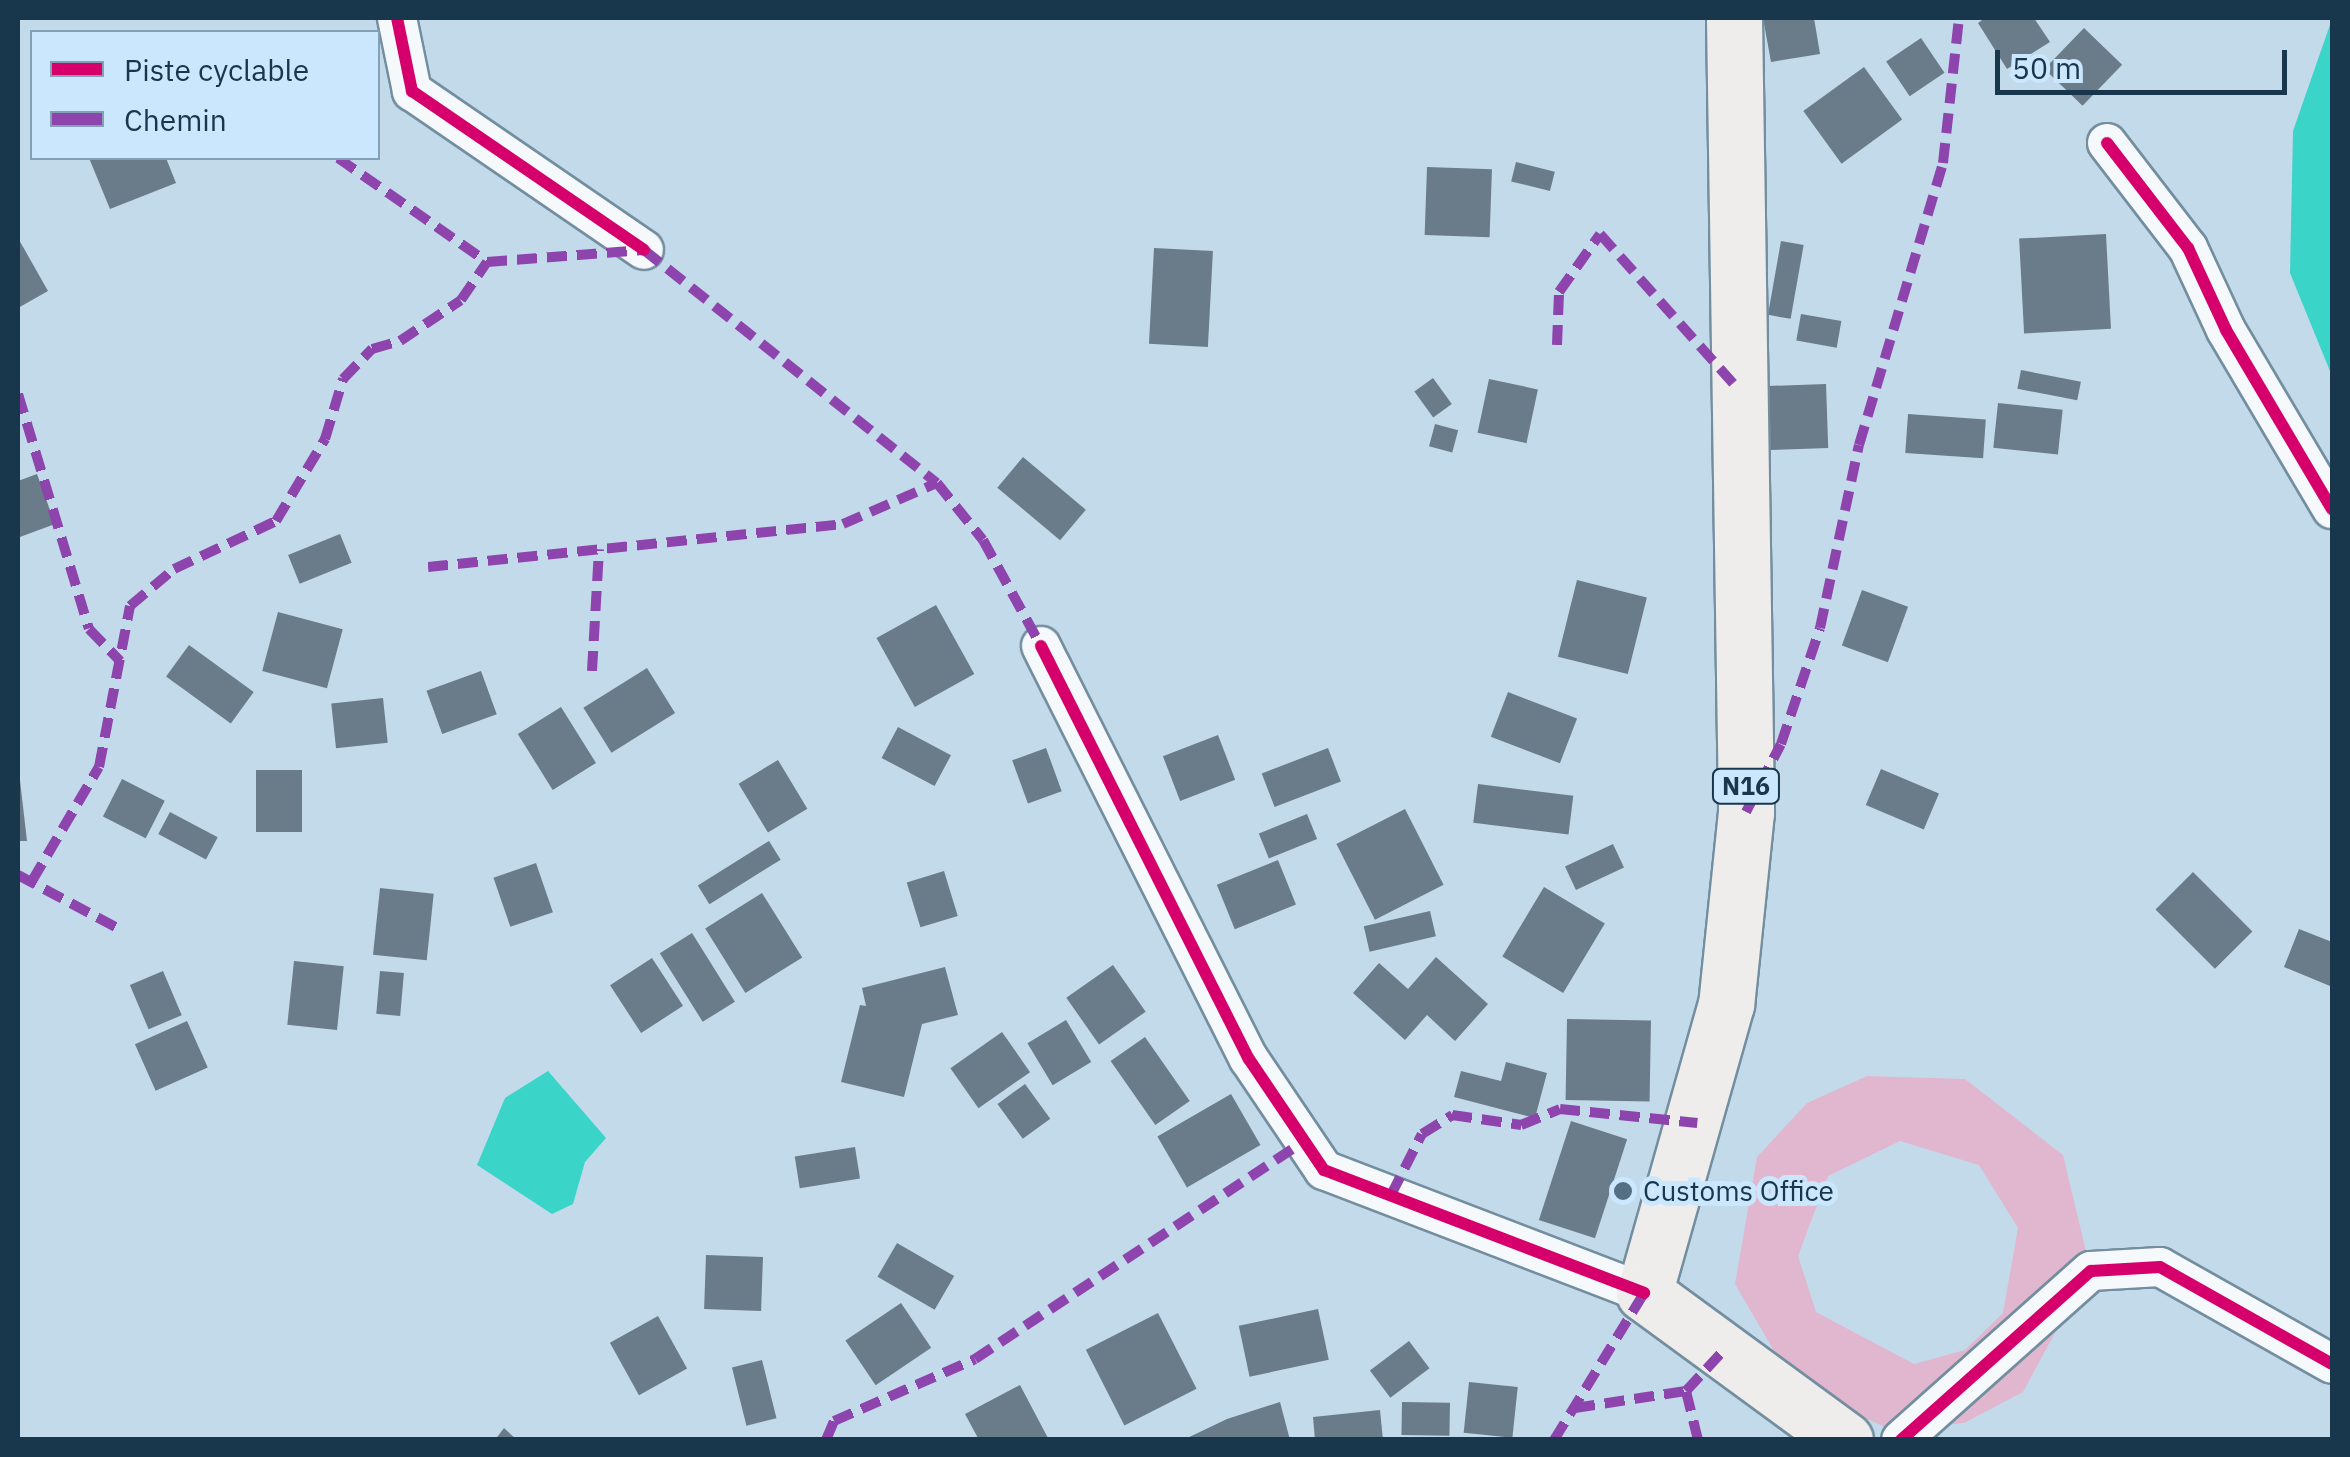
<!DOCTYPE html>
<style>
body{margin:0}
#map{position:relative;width:2350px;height:1457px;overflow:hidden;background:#c3daeb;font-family:"IBM Plex Sans",sans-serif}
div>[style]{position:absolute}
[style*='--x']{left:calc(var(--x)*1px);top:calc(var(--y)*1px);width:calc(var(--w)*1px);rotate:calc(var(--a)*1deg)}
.green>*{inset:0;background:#e0b7ce}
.water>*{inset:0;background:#3ad4c9}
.building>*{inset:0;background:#6a7c89;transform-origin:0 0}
.roads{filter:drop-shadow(2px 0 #738e9f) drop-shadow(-2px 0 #738e9f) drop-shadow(0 2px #738e9f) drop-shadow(0 -2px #738e9f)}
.street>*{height:38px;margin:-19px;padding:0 19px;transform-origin:19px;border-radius:19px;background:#f6f9fc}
.primary>*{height:55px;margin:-27.5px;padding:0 27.5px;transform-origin:27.5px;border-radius:27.5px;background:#eeedeb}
.quiet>*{height:10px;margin-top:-5px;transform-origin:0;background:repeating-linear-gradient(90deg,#8e44ad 0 20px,transparent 0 30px)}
.cycleway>*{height:12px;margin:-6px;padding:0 6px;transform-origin:6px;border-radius:6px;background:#d6006c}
.dots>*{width:28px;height:28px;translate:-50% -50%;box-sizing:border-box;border:5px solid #cbe7fd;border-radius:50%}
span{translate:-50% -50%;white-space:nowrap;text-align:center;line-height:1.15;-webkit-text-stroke:10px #cbe7fd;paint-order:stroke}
.shield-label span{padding:2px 8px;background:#cbe7fd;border:2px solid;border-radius:8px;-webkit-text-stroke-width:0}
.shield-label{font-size:25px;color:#18364c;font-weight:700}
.poi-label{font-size:28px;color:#18364c}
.left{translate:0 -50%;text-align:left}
.frame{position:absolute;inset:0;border:20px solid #18364c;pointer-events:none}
.legend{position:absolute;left:30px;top:30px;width:350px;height:130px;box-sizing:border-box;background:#cbe7fd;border:2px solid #83a0b6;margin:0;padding:12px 18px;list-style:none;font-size:30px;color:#18364c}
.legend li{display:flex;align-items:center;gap:20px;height:50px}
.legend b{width:50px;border:2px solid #83a0b6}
.scale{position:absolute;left:1995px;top:50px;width:292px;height:45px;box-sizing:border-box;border:5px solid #18364c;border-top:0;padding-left:12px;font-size:30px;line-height:35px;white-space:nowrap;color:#18364c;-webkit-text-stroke:8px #cbe7fd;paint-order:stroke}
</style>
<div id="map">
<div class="green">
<div style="clip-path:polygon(evenodd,1867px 1076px,1965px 1079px,2063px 1155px,2090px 1268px,2023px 1392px,1964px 1423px,1892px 1430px,1795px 1387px,1735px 1284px,1757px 1157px,1807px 1103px,1867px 1076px,1900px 1141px,1979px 1165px,2018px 1228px,2003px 1313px,1965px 1350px,1914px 1364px,1816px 1312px,1798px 1256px,1828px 1176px,1900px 1141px)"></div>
</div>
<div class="water">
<div style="clip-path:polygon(2332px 19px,2332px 376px,2290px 273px,2293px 131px)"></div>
<div style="clip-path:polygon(548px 1071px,606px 1138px,585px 1162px,573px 1204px,552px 1214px,477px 1165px,505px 1098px)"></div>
</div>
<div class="building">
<div style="clip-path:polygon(1763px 18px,1814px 18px,1820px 54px,1771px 62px)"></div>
<div style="clip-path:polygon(1985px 18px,2034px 18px,2050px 42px,2007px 69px,1978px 23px)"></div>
<div style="left:2084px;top:28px;width:53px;height:57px;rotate:44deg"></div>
<div style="left:1921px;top:38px;width:42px;height:42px;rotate:56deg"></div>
<div style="left:1864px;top:67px;width:65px;height:75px;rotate:54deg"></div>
<div style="clip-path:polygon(89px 158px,166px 158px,176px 183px,110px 209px)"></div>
<div style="left:1516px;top:162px;width:40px;height:20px;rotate:14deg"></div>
<div style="left:1427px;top:167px;width:65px;height:68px;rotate:2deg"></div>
<div style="left:2106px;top:234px;width:95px;height:87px;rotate:87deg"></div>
<div style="clip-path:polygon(18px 238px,48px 291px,18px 308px)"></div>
<div style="left:1781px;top:241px;width:23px;height:75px;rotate:10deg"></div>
<div style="left:1154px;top:248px;width:59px;height:96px;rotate:3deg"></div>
<div style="left:1801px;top:314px;width:41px;height:27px;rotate:10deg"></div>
<div style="left:2021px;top:370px;width:61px;height:19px;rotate:11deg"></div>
<div style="left:1433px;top:378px;width:32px;height:23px;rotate:54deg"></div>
<div style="left:1489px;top:379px;width:50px;height:55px;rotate:12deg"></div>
<div style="left:1826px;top:384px;width:64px;height:59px;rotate:88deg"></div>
<div style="left:1998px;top:403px;width:65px;height:45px;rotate:6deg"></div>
<div style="left:1908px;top:414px;width:78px;height:39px;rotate:4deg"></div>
<div style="left:1435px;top:424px;width:24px;height:23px;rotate:15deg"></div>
<div style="left:1023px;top:457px;width:82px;height:40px;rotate:40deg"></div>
<div style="clip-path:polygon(37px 474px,55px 524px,20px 537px,18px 481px)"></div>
<div style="left:340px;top:534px;width:31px;height:56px;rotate:68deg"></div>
<div style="left:1577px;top:580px;width:72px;height:79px;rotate:14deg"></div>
<div style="left:1862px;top:590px;width:49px;height:59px;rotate:20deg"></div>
<div style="left:936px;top:605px;width:79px;height:68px;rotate:61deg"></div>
<div style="left:278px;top:612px;width:67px;height:61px;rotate:15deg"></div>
<div style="left:189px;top:645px;width:80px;height:39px;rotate:36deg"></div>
<div style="left:647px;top:668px;width:53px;height:75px;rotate:58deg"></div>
<div style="left:481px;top:671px;width:46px;height:58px;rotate:70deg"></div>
<div style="left:1508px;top:692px;width:74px;height:48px;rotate:21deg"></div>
<div style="left:383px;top:698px;width:45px;height:52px;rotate:84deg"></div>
<div style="left:561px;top:707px;width:66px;height:51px;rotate:58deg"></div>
<div style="left:898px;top:727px;width:60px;height:35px;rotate:28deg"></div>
<div style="left:1218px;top:735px;width:48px;height:59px;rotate:69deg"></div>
<div style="left:1046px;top:748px;width:46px;height:36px;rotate:70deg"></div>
<div style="left:1328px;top:748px;width:36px;height:71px;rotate:69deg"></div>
<div style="left:778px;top:760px;width:57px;height:46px;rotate:59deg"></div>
<div style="clip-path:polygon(18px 763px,27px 841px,18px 841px)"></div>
<div style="left:1881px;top:769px;width:63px;height:39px;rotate:23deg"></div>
<div style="left:256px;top:770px;width:46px;height:62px"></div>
<div style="left:122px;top:779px;width:48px;height:42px;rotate:27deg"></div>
<div style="left:1478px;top:784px;width:96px;height:39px;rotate:7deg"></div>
<div style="left:1405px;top:809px;width:85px;height:77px;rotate:63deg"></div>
<div style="left:170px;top:812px;width:54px;height:25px;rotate:28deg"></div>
<div style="left:1307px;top:814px;width:27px;height:52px;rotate:68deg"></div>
<div style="left:769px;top:841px;width:22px;height:84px;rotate:58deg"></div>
<div style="left:1613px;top:844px;width:26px;height:53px;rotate:65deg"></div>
<div style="left:1278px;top:860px;width:48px;height:66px;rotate:68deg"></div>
<div style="left:536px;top:863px;width:52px;height:45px;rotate:71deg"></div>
<div style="left:944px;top:871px;width:47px;height:39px;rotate:73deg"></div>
<div style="left:2193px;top:872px;width:84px;height:53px;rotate:45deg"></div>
<div style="left:1544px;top:887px;width:71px;height:81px;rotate:31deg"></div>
<div style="left:380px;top:888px;width:54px;height:67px;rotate:6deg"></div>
<div style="left:762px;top:893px;width:76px;height:67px;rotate:58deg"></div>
<div style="left:1430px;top:911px;width:26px;height:68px;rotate:77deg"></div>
<div style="clip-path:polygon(2299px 929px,2332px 942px,2330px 986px,2284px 967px)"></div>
<div style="left:692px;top:933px;width:81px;height:38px;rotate:58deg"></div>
<div style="clip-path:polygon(1436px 957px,1488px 1004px,1455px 1041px,1427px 1015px,1405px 1040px,1353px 993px,1379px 963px,1408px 989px)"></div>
<div style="left:652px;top:958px;width:57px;height:50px;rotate:57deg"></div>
<div style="left:294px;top:961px;width:50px;height:64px;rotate:6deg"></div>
<div style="left:1113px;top:965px;width:57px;height:57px;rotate:55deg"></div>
<div style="clip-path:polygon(945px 967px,958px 1015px,922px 1024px,904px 1097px,841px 1082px,860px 1005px,866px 1006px,862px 988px)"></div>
<div style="left:163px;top:971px;width:48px;height:36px;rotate:67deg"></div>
<div style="left:380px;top:971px;width:24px;height:43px;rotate:5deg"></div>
<div style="left:1567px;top:1019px;width:84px;height:81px;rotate:1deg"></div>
<div style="left:1066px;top:1020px;width:49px;height:45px;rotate:59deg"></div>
<div style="left:187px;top:1021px;width:51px;height:57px;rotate:66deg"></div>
<div style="left:1002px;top:1032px;width:49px;height:63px;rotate:55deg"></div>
<div style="left:1145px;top:1037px;width:78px;height:42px;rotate:55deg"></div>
<div style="clip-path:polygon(1506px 1062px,1547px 1073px,1535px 1118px,1454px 1097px,1461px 1071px,1501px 1081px)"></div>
<div style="left:1025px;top:1084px;width:43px;height:34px;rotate:54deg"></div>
<div style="left:1231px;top:1094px;width:59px;height:85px;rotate:60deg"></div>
<div style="left:1571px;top:1121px;width:59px;height:104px;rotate:18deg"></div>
<div style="left:855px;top:1147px;width:32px;height:61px;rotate:81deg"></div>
<div style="left:897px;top:1243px;width:66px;height:39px;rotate:30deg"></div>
<div style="left:706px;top:1255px;width:57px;height:54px;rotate:2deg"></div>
<div style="left:901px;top:1303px;width:54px;height:67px;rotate:56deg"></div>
<div style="left:1318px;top:1309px;width:52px;height:81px;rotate:78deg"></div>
<div style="left:1158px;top:1313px;width:85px;height:81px;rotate:63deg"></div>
<div style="left:658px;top:1316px;width:60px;height:55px;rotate:61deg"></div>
<div style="left:1409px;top:1341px;width:34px;height:49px;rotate:53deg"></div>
<div style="left:762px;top:1360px;width:60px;height:31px;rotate:76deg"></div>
<div style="left:1469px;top:1382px;width:49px;height:51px;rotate:6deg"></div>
<div style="clip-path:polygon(1020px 1385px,1049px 1440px,979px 1440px,965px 1414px)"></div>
<div style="clip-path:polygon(1280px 1402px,1290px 1440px,1183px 1440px,1227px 1419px)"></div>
<div style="left:1402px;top:1402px;width:48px;height:33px;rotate:1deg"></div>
<div style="clip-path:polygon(1380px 1410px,1383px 1440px,1315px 1440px,1313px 1417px)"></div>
<div style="clip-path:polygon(504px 1428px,517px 1440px,495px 1440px)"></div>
</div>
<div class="roads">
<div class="street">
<div style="--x:397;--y:18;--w:75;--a:78.4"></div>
<div style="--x:412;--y:91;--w:281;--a:34.4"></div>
<div style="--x:2107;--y:143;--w:133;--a:52.4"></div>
<div style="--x:2188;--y:248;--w:90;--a:65.1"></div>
<div style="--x:2226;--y:330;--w:208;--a:59.4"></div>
<div style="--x:1041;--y:646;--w:462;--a:63.3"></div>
<div style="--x:1249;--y:1059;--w:134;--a:56"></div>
<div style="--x:1324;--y:1170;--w:343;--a:21"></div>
<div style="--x:1901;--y:1440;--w:254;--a:-41.7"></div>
<div style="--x:2091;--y:1271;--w:69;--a:-3.3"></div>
<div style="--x:2160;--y:1267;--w:197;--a:29.4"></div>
</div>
<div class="primary">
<div style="--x:1734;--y:18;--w:794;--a:89.13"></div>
<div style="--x:1746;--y:812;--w:193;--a:95.9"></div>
<div style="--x:1726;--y:1004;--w:300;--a:105.8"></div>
<div style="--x:1644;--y:1293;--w:249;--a:36.2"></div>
</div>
</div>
<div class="quiet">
<div style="--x:338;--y:158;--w:182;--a:34.9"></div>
<div style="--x:487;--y:262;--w:157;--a:-4.4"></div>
<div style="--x:644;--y:250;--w:374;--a:38.5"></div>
<div style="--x:937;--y:483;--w:73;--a:51.1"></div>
<div style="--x:983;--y:540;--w:121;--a:61.3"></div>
<div style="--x:1557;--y:345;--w:53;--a:-87.8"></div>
<div style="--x:1559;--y:292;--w:71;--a:-54.7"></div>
<div style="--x:1600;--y:234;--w:209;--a:48.3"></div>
<div style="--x:18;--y:394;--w:245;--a:73.2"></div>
<div style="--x:89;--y:629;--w:45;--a:45.9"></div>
<div style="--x:428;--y:567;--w:417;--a:-5.9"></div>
<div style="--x:843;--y:524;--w:103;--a:-23.6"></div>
<div style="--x:592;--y:671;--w:122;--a:-86.7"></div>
<div style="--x:1746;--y:812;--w:76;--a:-62.8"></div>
<div style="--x:1781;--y:744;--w:122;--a:-71.4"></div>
<div style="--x:1820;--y:628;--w:187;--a:-78"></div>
<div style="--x:1859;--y:445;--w:294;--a:-73.4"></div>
<div style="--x:1943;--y:163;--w:146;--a:-83.7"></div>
<div style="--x:18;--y:875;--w:115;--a:28.1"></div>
<div style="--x:32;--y:881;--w:132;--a:-59.6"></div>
<div style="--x:99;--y:767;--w:164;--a:-79.1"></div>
<div style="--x:130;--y:606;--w:57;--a:-40.1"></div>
<div style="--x:174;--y:569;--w:113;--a:-25.2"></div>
<div style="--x:276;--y:521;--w:96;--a:-59.1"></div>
<div style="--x:325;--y:439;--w:63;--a:-73.3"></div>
<div style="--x:343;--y:379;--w:42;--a:-46"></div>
<div style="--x:372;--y:349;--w:29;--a:-16"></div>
<div style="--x:400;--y:341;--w:73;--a:-33.9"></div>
<div style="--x:461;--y:300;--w:46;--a:-55.6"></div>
<div style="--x:1391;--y:1195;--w:68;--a:-63.1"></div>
<div style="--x:1422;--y:1134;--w:36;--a:-32"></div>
<div style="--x:1452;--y:1115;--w:70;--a:8.2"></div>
<div style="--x:1521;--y:1125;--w:42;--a:-22.3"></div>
<div style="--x:1560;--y:1109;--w:138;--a:5.8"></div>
<div style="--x:1575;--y:1408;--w:112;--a:-8.7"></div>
<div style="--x:826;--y:1440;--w:21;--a:-67"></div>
<div style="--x:834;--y:1421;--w:154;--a:-23.7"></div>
<div style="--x:975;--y:1359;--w:395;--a:-33.5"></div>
<div style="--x:1554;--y:1440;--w:172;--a:-58.5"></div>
<div style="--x:1698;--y:1440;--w:50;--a:-103.8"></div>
<div style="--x:1686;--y:1391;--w:56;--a:-47.2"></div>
</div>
<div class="cycleway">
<div style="--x:397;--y:18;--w:75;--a:78.4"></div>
<div style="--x:412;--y:91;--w:281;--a:34.4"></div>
<div style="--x:2107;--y:143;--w:133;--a:52.4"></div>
<div style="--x:2188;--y:248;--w:90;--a:65.1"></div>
<div style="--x:2226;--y:330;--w:208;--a:59.4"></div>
<div style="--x:1041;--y:646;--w:462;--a:63.3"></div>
<div style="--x:1249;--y:1059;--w:134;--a:56"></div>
<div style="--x:1324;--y:1170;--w:343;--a:21"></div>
<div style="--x:1901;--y:1440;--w:254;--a:-41.7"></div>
<div style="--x:2091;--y:1271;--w:69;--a:-3.3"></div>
<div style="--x:2160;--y:1267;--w:197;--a:29.4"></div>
</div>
<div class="dots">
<div style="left:1623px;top:1191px;background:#546f84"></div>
</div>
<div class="shield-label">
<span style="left:1746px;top:786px">N16</span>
</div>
<div class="poi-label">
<span class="left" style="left:1643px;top:1191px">Customs Office</span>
</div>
<div class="frame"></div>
<ul class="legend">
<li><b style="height:12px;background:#d6006c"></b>Piste cyclable</li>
<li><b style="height:12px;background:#8e44ad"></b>Chemin</li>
</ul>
<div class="scale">50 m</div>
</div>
